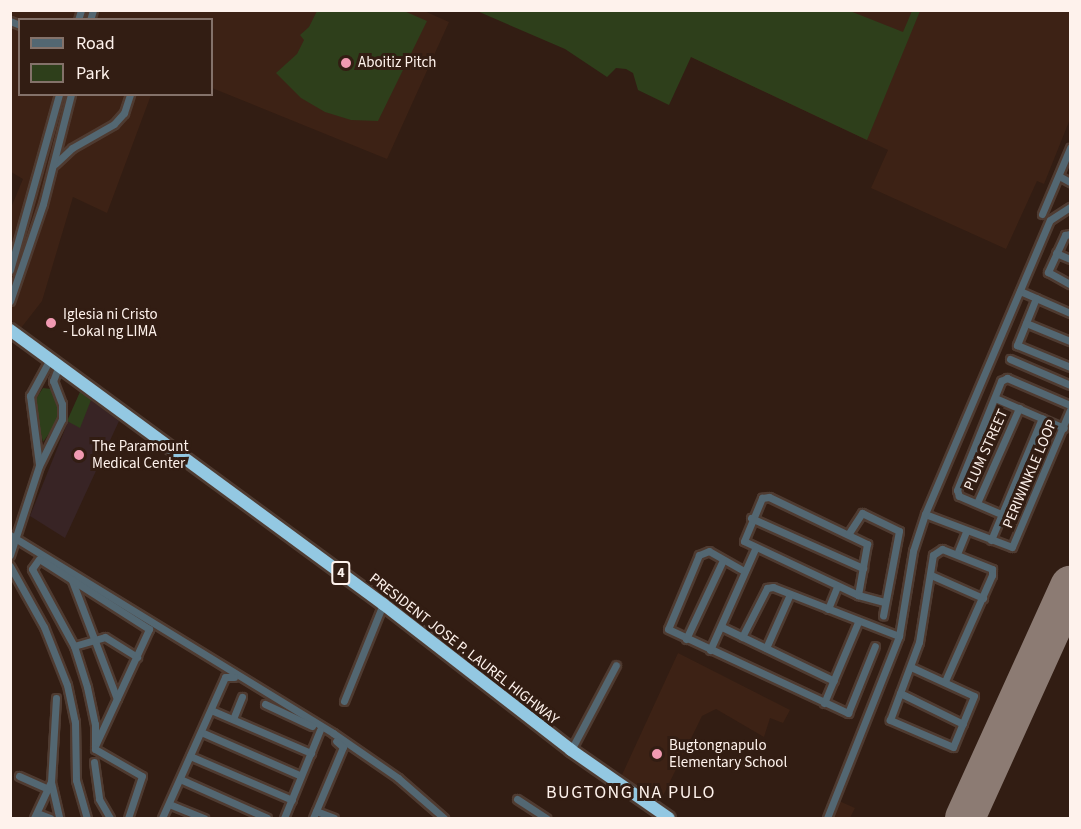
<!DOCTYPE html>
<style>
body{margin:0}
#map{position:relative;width:1081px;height:829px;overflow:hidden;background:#321d13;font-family:"Source Sans 3",sans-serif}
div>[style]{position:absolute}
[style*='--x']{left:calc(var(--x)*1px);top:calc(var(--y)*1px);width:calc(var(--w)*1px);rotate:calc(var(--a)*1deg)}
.built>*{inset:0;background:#3d2215}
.medical>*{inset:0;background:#382425}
.green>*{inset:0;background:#2e3f1b}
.runway>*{height:40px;margin:-20px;padding:0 20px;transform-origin:20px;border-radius:20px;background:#8c7b73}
.roads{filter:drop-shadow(2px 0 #4f3b31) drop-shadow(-2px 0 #4f3b31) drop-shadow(0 2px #4f3b31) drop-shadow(0 -2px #4f3b31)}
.street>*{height:7px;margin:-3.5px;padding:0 3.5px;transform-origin:3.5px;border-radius:3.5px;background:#536772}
.highway>*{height:12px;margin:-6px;padding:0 6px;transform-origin:6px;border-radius:6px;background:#93c8e2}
.dots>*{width:16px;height:16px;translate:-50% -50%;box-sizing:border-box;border:3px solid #321d13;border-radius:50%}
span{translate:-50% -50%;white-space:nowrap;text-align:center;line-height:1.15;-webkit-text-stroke:6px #321d13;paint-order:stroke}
.shield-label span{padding:2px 4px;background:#321d13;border:2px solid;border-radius:4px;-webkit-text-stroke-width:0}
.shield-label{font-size:14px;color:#fef2ec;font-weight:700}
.poi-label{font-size:15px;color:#fef2ec}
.left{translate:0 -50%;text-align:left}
.street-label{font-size:15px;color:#fef2ec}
.quarter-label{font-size:18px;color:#fef2ec;letter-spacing:1.5px}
.frame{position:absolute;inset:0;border:12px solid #fef2ec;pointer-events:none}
.legend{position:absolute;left:18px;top:18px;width:195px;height:78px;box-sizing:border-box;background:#321d13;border:2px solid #84726a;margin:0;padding:8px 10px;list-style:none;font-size:18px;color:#fef2ec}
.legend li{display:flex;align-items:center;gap:12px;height:30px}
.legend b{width:30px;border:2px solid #84726a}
</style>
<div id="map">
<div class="built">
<div style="clip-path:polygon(422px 10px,449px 22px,387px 159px,212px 88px,212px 20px,20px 20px,20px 94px,151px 95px,107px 213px,73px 197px,42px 301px,21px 328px,11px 320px,10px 210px,23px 179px,11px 172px,11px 11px)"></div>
<div style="clip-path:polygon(707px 11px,1070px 11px,1070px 119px,1044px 184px,1037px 181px,1006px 249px,871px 188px,888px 150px,691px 57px)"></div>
<div style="clip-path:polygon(678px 653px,790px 710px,783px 723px,770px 718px,764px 737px,716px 709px,702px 716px,660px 802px,621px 777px)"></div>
<div style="clip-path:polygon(839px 801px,855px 808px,850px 818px,831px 818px)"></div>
</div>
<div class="medical">
<div style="clip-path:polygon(80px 392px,119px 421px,65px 538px,30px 516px)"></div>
</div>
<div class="green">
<div style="clip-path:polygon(317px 11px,404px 11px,427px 21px,378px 121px,351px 120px,325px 112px,301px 98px,276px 73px,297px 54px,304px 40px,300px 35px,309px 27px)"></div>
<div style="clip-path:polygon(477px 11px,850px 11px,903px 32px,912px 11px,920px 11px,867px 140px,691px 57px,669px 105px,638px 90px,633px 73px,626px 69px,616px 68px,607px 77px,565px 49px)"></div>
<div style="clip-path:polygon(43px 388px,51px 389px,59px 404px,58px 421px,43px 442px,34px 402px)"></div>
<div style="clip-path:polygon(80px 392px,91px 400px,80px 428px,67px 421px)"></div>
</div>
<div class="runway">
<div style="--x:965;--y:818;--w:255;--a:-65.6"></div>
</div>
<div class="roads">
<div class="street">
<div style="--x:78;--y:20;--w:10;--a:-73"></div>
<div style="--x:90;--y:20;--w:10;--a:-73"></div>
<div style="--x:10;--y:21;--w:11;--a:22"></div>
<div style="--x:55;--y:164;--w:23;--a:-43"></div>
<div style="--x:72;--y:148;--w:48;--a:-29.7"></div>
<div style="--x:114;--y:124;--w:15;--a:-48"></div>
<div style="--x:124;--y:113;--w:20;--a:-72"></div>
<div style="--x:1059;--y:176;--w:13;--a:29"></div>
<div style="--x:1042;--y:214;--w:72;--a:-67"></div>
<div style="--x:1070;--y:234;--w:5;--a:169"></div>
<div style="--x:1065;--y:235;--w:41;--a:114.7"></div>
<div style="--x:1048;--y:272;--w:25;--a:29"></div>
<div style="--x:1056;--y:253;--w:15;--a:23"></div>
<div style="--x:10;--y:270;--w:183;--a:-74.4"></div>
<div style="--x:1020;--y:291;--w:55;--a:23.7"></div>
<div style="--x:1036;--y:298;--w:51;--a:112"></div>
<div style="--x:1017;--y:345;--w:57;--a:22.5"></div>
<div style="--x:10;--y:301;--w:102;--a:-71.2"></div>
<div style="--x:43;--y:204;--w:114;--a:-75.7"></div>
<div style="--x:1026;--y:323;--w:48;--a:22.2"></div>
<div style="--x:1010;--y:359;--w:65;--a:23.4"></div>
<div style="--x:995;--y:398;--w:75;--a:23.5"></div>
<div style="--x:39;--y:464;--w:69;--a:-97.5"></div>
<div style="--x:30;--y:396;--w:42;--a:-61.6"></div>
<div style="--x:769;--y:497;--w:109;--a:25.6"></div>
<div style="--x:867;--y:544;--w:52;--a:100"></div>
<div style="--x:858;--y:595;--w:126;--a:-154.7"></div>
<div style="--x:744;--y:541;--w:47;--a:-67.3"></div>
<div style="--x:762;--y:498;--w:7;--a:-8"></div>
<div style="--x:977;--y:503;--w:104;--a:-66.1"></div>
<div style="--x:925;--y:514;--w:93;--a:20.8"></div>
<div style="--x:1012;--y:547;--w:149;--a:-67.1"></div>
<div style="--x:1001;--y:514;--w:46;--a:-156.8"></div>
<div style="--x:959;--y:496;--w:6;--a:-108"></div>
<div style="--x:957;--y:490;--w:118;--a:-68"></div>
<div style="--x:1001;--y:381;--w:7;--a:-27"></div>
<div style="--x:1007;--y:378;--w:69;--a:23.2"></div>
<div style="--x:751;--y:518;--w:123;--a:24.1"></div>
<div style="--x:849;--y:533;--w:24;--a:-57"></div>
<div style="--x:862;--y:513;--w:41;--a:25.9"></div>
<div style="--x:899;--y:531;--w:86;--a:100.7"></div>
<div style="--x:10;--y:535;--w:379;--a:31.5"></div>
<div style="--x:333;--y:733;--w:79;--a:34.7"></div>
<div style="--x:398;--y:778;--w:61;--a:41"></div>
<div style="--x:991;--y:540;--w:132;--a:-67.3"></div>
<div style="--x:957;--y:554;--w:24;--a:-68"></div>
<div style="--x:10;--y:555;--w:94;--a:-72"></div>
<div style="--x:39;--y:466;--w:52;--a:-63.9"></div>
<div style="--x:62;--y:419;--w:15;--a:-90"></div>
<div style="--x:62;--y:404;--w:25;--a:-111"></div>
<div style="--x:53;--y:381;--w:17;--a:-69"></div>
<div style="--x:10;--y:566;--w:70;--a:60.9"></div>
<div style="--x:44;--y:627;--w:62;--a:68.4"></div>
<div style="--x:67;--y:685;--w:38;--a:78"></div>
<div style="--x:75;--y:722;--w:58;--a:89"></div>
<div style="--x:76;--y:780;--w:40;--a:74"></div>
<div style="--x:744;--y:571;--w:40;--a:-150.3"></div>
<div style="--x:709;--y:551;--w:11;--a:158"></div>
<div style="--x:699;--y:555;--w:80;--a:112.7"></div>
<div style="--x:668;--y:629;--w:199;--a:25"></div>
<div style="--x:848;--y:713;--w:72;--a:-68.1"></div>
<div style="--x:931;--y:575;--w:57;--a:23.9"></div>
<div style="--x:71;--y:578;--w:129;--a:69.2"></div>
<div style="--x:858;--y:595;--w:28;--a:15"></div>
<div style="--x:828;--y:609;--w:24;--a:-68"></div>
<div style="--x:722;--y:627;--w:124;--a:25.7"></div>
<div style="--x:742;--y:637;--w:55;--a:-63"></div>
<div style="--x:767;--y:588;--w:6;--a:-9"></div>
<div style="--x:773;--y:587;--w:135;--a:21.3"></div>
<div style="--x:686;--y:639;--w:87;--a:-64.9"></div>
<div style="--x:74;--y:646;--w:32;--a:-16"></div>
<div style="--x:105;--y:637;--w:38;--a:32"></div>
<div style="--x:766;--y:648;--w:59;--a:-66"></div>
<div style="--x:710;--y:650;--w:111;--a:-66"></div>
<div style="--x:911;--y:667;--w:69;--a:24.7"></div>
<div style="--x:974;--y:696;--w:55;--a:112.4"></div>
<div style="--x:953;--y:747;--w:69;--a:-156.8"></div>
<div style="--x:890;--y:720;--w:83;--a:-69.6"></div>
<div style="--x:919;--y:642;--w:88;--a:-80.9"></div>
<div style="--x:933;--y:555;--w:11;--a:-34"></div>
<div style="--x:942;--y:549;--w:54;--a:21.8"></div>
<div style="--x:992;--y:569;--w:6;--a:90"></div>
<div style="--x:992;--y:575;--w:116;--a:113.9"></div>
<div style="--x:900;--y:693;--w:70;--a:26.2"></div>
<div style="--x:56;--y:698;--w:84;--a:93.4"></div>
<div style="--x:51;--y:782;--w:37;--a:77"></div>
<div style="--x:344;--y:701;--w:105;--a:-68.1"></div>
<div style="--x:824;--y:703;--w:88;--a:-67.2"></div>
<div style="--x:265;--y:704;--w:52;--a:25.1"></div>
<div style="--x:211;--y:710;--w:109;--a:23.3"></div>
<div style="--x:233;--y:719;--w:24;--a:-68"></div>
<div style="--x:201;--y:732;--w:109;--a:23.7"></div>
<div style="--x:95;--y:746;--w:129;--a:-65.2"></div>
<div style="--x:149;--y:629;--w:130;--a:-147.5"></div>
<div style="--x:39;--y:559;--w:12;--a:125"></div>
<div style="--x:32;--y:569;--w:88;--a:61.4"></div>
<div style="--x:74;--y:646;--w:43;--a:72.4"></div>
<div style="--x:87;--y:687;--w:38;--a:78"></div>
<div style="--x:95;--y:724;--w:25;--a:90"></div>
<div style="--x:95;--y:749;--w:54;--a:29.9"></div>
<div style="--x:142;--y:776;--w:44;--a:108.4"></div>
<div style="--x:571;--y:750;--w:96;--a:-62.1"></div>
<div style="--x:190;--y:756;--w:111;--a:23.3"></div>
<div style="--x:94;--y:762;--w:37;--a:82"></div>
<div style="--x:99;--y:799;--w:22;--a:60"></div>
<div style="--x:19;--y:776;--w:32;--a:24"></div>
<div style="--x:180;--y:779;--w:95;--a:24.1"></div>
<div style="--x:517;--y:799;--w:35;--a:33"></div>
<div style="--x:169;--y:804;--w:38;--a:22"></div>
<div style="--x:316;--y:811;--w:19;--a:21"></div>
<div style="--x:37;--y:813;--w:14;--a:21"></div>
<div style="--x:34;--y:818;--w:40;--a:-65"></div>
<div style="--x:162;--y:818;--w:154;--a:-65.9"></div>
<div style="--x:225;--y:677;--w:9;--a:0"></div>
<div style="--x:284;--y:818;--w:95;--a:-67.8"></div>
<div style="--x:313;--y:818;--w:77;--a:-67.1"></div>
<div style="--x:343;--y:747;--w:9;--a:-139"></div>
<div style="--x:827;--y:818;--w:196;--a:-68.4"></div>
<div style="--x:899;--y:636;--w:86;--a:-80.6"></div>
<div style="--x:913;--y:551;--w:39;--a:-72"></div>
<div style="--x:925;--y:514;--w:319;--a:-67"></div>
<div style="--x:1050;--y:220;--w:24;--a:-33"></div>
</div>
<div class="highway">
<div style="--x:10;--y:330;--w:463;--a:36.3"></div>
<div style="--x:383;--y:604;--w:238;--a:37.8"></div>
<div style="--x:571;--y:750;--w:119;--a:34.8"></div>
</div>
</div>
<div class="dots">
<div style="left:346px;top:63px;background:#f19ab2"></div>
<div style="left:51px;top:323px;background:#f19ab2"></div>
<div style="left:79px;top:455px;background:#f19ab2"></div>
<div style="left:657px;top:754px;background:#f19ab2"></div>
</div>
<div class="shield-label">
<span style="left:341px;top:573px">4</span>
</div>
<div class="poi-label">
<span class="left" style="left:358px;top:63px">Aboitiz Pitch</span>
<span class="left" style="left:63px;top:323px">Iglesia ni Cristo<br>- Lokal ng LIMA</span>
<span class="left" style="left:92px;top:455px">The Paramount<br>Medical Center</span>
<span class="left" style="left:669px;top:754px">Bugtongnapulo<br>Elementary School</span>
</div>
<div class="street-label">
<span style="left:986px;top:450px;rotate:-66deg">PLUM STREET</span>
<span style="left:1030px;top:474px;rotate:-67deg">PERIWINKLE LOOP</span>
<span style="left:464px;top:649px;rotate:38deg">PRESIDENT JOSE P. LAUREL HIGHWAY</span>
</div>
<div class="quarter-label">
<span style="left:631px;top:793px">BUGTONG NA PULO</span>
</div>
<div class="frame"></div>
<ul class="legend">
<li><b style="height:8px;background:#536772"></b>Road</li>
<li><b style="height:16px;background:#2e3f1b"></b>Park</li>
</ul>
</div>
